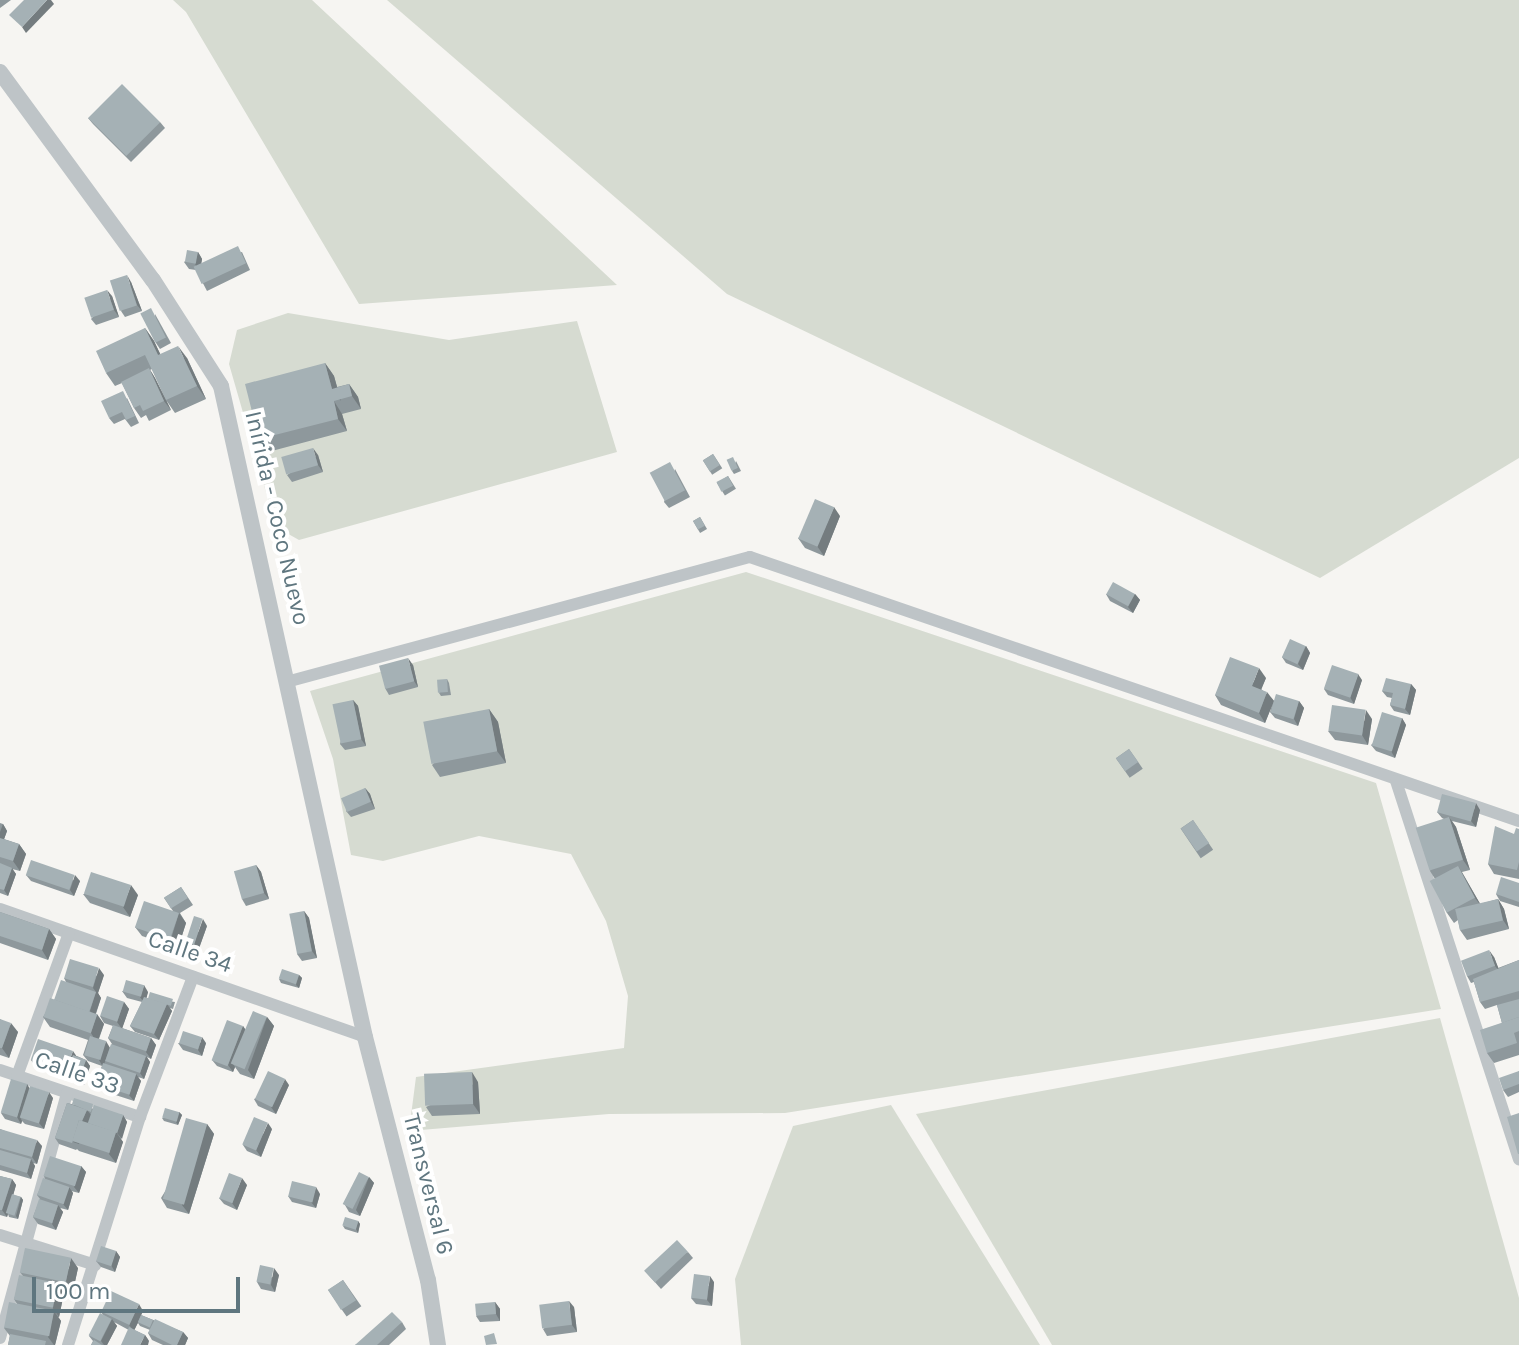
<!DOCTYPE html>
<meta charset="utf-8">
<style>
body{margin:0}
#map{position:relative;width:1519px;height:1345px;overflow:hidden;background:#f6f5f2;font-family:Karla,sans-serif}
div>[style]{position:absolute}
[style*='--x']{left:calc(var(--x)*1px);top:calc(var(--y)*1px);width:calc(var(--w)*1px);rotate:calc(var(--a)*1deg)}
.green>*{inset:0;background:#d6dbd1}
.minor>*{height:12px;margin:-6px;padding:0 6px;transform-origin:6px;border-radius:6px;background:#bec4c7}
.tertiary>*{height:16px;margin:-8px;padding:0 8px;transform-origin:8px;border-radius:8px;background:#bec4c7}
.wall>*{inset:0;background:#8e989c;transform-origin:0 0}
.shaded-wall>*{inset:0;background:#747c7f}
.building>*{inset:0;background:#a5b1b5;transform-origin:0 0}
span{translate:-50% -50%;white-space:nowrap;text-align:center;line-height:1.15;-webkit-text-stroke:8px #fff;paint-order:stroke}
.street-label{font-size:24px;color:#5f767f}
.scale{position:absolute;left:32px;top:1277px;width:208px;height:36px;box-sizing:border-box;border:4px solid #5f767f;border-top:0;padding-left:10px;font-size:24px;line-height:28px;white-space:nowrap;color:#5f767f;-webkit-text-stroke:6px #fff;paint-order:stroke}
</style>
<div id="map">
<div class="green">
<div style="clip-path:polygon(173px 0,312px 0,617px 285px,359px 304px,186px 12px)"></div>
<div style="clip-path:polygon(387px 0,1519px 0,1519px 458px,1320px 578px,727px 294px)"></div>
<div style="clip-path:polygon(288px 313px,449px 340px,577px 321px,617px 452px,299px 540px,276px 527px,229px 364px,237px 330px)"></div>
<div style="clip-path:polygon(746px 572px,1376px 783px,1441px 1009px,785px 1113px,609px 1114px,409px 1131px,416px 1077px,624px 1048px,628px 996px,606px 921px,571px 854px,479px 836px,383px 861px,351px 855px,333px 759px,310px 691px)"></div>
<div style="clip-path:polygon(1440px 1018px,1519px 1298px,1519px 1345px,1052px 1345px,916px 1114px)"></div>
<div style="clip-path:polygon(891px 1105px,1040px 1345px,741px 1345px,735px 1279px,793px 1126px)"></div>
</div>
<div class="minor">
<div style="--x:290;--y:681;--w:476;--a:-15.1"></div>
<div style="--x:750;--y:557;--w:813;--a:18.95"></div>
<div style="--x:1396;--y:781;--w:398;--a:72"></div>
<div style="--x:0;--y:909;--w:387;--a:19.3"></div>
<div style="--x:0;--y:1070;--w:148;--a:18.6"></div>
<div style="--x:17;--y:1076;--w:152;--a:-70"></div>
<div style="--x:0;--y:1235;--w:100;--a:17.5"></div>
<div style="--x:0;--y:1338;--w:254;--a:-74.7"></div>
<div style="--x:68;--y:1345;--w:239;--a:-72.5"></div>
<div style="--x:140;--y:1117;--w:150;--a:-69.3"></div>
</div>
<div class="tertiary">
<div style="--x:0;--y:72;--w:258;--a:53.7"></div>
<div style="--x:153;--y:280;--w:126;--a:57.3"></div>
<div style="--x:221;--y:386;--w:667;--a:77.53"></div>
<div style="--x:365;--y:1037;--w:251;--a:75.5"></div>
<div style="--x:428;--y:1280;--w:66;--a:81.3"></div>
</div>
<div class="wall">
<div style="clip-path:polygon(0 0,11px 0,0 8px)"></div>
<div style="clip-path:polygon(88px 118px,160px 122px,165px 128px,131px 162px,93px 124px)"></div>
<div style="clip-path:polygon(198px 252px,202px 259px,201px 264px,242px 252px,250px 270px,207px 291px,196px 270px,189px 269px,184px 262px)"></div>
<div style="clip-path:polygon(131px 282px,142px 311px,125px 317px,121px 311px)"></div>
<div style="clip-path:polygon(112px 296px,119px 317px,96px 325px,91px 319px)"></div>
<div style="clip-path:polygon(155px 314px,171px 343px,160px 349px,156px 343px)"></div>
<div style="clip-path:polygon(145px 328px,154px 341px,160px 354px,187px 358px,206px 399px,175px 413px,166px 400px,152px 369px,150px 370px,155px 378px,171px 410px,149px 421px,146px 415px,141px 418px,134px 408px,122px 383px,115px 386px,106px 373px)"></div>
<div style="clip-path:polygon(325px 363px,334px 376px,337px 387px,349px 384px,358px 397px,361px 409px,342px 414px,347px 431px,268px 452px,259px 439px)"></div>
<div style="clip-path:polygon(127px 398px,139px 423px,131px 427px,125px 419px,114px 424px,109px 418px)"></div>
<div style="left:713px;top:454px;width:17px;height:12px;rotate:57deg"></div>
<div style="clip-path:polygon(318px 455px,323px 472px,292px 482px,287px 475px)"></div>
<div style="clip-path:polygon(736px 461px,741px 471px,734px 474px,732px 471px)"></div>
<div style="clip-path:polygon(675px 469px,690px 497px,669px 508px,664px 502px)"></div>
<div style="left:728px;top:476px;width:15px;height:13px;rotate:58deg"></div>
<div style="clip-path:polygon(840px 516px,824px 556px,805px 548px,798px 538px)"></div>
<div style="left:700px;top:517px;width:14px;height:8px;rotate:60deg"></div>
<div style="clip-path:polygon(1106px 594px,1135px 594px,1140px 600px,1133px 613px,1110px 601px)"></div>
<div style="clip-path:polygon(1306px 646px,1310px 653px,1303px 670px,1286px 663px,1282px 657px)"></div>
<div style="clip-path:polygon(413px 665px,418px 687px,389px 695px,385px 688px)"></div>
<div style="clip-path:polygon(1266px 678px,1261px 689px,1274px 701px,1299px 701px,1304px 708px,1298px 726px,1275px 718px,1270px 712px,1272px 705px,1265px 723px,1221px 705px,1215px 695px)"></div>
<div style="clip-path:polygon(447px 679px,449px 683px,451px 695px,441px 696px,439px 693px)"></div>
<div style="clip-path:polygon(1362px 680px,1354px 704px,1328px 695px,1324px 689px)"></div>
<div style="clip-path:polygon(1411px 684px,1416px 690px,1410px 715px,1394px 711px,1390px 705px,1392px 698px,1387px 697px,1382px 691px)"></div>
<div style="clip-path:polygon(353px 700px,358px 706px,366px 746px,345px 750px,340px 744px)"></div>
<div style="clip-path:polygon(489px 709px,498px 722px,506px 763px,440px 777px,432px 765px)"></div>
<div style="clip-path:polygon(1402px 718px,1406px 725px,1395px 758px,1376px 751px,1371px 745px)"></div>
<div style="clip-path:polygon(1372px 719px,1368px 745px,1335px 740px,1328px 731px)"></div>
<div style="left:1129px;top:749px;width:24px;height:16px;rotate:55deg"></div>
<div style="clip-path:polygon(365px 788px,370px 794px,375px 809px,351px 817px,346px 811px)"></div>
<div style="clip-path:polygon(1480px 810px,1476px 827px,1452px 821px,1456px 827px,1470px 870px,1462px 872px,1480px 904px,1498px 899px,1504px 909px,1509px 929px,1467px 940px,1460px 930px,1458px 920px,1454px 923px,1447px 913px,1435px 879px,1430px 871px,1444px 819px,1442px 818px,1437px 812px)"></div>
<div style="left:1193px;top:820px;width:36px;height:15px;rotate:56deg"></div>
<div style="clip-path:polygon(0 823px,3px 824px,7px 831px,4px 839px,19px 844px,26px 854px,20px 871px,12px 869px,16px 874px,8px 896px,0 893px)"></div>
<div style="clip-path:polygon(1519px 829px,1519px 879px,1494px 874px,1488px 864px)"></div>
<div style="clip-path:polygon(256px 865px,261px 872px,269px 899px,246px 906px,242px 899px)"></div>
<div style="clip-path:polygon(26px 875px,80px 881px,74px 896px,31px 881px)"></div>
<div style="clip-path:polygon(1519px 883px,1519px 907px,1500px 901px,1496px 894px)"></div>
<div style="clip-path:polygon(181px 887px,193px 905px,180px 913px,186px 923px,178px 948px,142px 936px,135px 927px,173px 911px,164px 898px)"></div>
<div style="clip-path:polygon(83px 894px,138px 895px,130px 917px,90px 903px)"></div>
<div style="clip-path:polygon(304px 911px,309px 918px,317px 958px,302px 961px,297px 954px)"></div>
<div style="clip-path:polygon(0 912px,49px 929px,56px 939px,48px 960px,0 943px)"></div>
<div style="clip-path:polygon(207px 926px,198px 951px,190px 948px,185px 941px)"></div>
<div style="clip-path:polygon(1494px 957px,1498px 968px,1519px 960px,1519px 1055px,1494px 1063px,1487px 1053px,1502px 1023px,1497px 1005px,1485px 1009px,1480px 1002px,1474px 982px,1471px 983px,1467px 976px)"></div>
<div style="clip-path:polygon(104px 975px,98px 993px,101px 998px,96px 1014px,104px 1024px,99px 1039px,110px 1048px,112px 1044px,108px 1038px,113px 1026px,104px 1023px,100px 1016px,124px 1002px,129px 1009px,122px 1028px,151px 1038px,156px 1045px,151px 1059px,147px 1057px,150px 1062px,144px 1079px,138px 1077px,141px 1081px,134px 1101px,100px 1090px,95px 1083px,102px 1066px,88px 1061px,83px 1055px,88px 1040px,50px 1027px,43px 1017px,66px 982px,64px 978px)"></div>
<div style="clip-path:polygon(299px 975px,302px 978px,299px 988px,281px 983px,279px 979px)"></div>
<div style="clip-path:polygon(122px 991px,148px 992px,146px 998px,175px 1002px,173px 1009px,170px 1008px,172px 1011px,159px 1040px,135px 1032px,130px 1026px,142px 1002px,127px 998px)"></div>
<div style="clip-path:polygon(267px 1017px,274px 1026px,254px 1079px,240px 1074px,235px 1067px,233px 1072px,217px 1066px,212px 1060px,243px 1026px,246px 1030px)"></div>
<div style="clip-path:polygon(0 1019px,18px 1032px,9px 1058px,0 1055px)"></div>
<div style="clip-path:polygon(178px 1043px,206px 1043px,202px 1056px,183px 1050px)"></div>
<div style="clip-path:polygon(77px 1056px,86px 1060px,90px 1066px,84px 1085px,71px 1081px,68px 1078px,35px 1066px,31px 1060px)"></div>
<div style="clip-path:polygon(1519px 1071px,1519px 1092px,1508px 1097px,1503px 1090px)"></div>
<div style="clip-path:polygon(478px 1082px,480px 1114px,432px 1116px,426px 1107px)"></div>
<div style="clip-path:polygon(27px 1084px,29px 1088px,53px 1098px,44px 1129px,25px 1124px,22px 1121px,21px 1124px,5px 1119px,1px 1113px)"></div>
<div style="clip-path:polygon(289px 1085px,276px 1114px,258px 1106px,254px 1099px)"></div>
<div style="clip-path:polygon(67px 1103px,123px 1115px,127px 1122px,121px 1139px,123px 1142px,116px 1163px,79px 1151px,77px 1149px,76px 1150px,59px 1144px,55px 1138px)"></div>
<div style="clip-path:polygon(179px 1112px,182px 1115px,178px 1125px,164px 1121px,162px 1118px)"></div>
<div style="clip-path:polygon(207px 1124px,214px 1134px,189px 1214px,167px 1208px,161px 1198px)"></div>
<div style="clip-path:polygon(0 1129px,42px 1146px,37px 1164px,33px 1163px,35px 1166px,31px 1179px,0 1170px)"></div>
<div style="clip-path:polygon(272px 1129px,261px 1157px,247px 1151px,243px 1145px)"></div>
<div style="clip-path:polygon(81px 1166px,86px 1172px,79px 1193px,71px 1191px,73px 1193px,68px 1210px,60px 1208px,63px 1212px,56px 1230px,38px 1224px,33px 1217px,40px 1199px,37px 1195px,45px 1179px,44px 1176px)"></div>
<div style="clip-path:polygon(0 1176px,12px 1179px,16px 1185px,13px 1195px,21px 1197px,23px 1200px,18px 1219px,9px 1217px,8px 1214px,7px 1217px,0 1215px)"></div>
<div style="clip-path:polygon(369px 1177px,374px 1183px,360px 1216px,349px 1212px,345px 1205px)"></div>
<div style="clip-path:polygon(247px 1185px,237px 1210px,224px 1204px,219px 1198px)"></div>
<div style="clip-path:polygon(320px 1194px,316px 1208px,292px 1202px,288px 1196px)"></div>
<div style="clip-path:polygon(358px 1221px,360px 1224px,358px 1233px,345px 1229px,343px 1226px)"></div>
<div style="clip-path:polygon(116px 1251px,120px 1257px,115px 1272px,101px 1267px,96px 1261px)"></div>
<div style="clip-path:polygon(688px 1252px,693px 1258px,661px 1289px,645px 1271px)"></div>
<div style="clip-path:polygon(78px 1268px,73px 1291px,61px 1289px,64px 1293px,59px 1317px,58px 1317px,61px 1321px,55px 1345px,8px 1345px,10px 1336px,4px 1328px,17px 1304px,14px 1299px,23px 1276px,20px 1272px)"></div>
<div style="clip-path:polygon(279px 1275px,275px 1292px,261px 1289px,257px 1282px)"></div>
<div style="left:343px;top:1280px;width:32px;height:18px;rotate:55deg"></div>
<div style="clip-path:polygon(714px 1282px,712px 1306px,696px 1304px,691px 1298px)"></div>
<div style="clip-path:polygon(495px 1302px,500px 1309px,500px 1321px,480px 1322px,476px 1316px)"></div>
<div style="clip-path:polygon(574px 1307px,577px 1332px,547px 1336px,543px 1329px)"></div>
<div style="clip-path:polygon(143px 1311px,141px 1315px,183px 1332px,188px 1338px,185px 1345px,163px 1345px,152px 1340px,148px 1333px,150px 1330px,140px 1326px,138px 1323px,134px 1330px,145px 1335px,149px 1341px,114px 1322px,117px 1326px,107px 1345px,91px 1345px,93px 1341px,89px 1336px,103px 1315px,101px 1312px)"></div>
<div style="clip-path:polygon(402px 1322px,406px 1329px,389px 1345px,355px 1345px)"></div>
</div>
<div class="shaded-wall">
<div style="clip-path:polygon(47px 0,51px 0,54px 4px,26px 33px,22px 27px)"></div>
<div style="clip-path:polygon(198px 252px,202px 259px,200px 271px,195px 264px)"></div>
<div style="clip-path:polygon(127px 275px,131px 282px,142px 311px,137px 305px)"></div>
<div style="clip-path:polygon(107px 290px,112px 296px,119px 317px,114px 310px)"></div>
<div style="clip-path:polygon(145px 328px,154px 341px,167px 368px,158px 355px)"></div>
<div style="clip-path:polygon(178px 346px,187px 358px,206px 399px,197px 386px)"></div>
<div style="clip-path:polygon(325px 363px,334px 376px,341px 401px,332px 389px)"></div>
<div style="clip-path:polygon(149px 368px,155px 378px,171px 410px,164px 401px)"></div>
<div style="clip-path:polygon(349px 384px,358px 397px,361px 409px,352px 396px)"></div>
<div style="clip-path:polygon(334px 401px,342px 414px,347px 431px,338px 419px)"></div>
<div style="clip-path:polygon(313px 448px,318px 455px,323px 472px,318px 465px)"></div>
<div style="clip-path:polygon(834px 507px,840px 516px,824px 556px,817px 546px)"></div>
<div style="clip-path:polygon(1135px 594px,1140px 600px,1133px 613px,1128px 607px)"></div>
<div style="clip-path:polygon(1306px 646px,1310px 653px,1303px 670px,1298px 664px)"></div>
<div style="clip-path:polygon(408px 658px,413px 665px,418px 687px,414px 681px)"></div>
<div style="clip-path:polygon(1259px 668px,1266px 678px,1259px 695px,1252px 686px)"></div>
<div style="clip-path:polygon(1358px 674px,1362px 680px,1354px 704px,1350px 697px)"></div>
<div style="clip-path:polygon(1411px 684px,1416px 690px,1410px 715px,1405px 709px)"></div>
<div style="clip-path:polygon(1267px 692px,1274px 701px,1265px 723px,1259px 713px)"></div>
<div style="clip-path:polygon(353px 700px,358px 706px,366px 746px,361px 739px)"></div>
<div style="clip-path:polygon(1299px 701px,1304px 708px,1298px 726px,1294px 719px)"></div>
<div style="clip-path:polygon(489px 709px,498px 722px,506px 763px,497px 751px)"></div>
<div style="clip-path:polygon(1366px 710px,1372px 719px,1368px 745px,1362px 735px)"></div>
<div style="clip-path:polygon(1402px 718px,1406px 725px,1395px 758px,1391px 751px)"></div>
<div style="clip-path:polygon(365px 788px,370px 794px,375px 809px,371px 802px)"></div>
<div style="clip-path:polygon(1476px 803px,1480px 810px,1476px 827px,1471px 821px)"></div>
<div style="clip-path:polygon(1449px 817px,1456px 827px,1470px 870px,1463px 860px)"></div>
<div style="clip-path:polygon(3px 824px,7px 831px,2px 845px,0 842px,0 832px)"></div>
<div style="clip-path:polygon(19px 844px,26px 854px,20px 871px,13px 861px)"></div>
<div style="clip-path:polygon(256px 865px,261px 872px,269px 899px,264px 893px)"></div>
<div style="clip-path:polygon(1458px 866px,1464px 876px,1482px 907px,1475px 898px)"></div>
<div style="clip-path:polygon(12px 868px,16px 874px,8px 896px,4px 890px)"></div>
<div style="clip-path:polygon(75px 875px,80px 881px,74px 896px,70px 890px)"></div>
<div style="clip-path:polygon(131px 885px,138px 895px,130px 917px,123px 907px)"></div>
<div style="clip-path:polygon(1498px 899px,1504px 909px,1509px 929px,1503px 920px)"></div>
<div style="clip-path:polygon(304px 911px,309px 918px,317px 958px,312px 951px)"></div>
<div style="clip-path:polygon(179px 913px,186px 923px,178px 948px,171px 939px)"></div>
<div style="clip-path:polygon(203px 919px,207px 926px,198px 951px,194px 944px)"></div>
<div style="clip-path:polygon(49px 929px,56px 939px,48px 960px,42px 950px)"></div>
<div style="clip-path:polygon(1489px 950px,1494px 957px,1500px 972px,1495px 966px)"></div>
<div style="clip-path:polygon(99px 968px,104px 975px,98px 993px,101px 998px,94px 1018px,90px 1011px,96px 992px,93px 988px)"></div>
<div style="clip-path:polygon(299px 975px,302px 978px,299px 988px,296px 985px)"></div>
<div style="clip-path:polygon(144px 985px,148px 992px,145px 1004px,140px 997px)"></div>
<div style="clip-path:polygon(124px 1002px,129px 1009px,122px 1029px,117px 1022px)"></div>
<div style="clip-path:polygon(167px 1004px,172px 1011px,159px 1040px,154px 1034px)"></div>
<div style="clip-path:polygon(97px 1014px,104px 1024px,97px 1043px,91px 1033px)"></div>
<div style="clip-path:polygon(267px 1017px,274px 1026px,254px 1079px,248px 1070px)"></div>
<div style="clip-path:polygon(11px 1023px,18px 1032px,9px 1058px,2px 1048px)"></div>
<div style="clip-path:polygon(243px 1026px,247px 1033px,233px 1064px,235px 1067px,233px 1072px,228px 1065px)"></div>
<div style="clip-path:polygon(202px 1037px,206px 1043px,202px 1056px,198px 1050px)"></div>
<div style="clip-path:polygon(151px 1038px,156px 1045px,151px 1059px,146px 1052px)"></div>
<div style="clip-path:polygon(106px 1041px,110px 1048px,103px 1067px,99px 1060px)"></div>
<div style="clip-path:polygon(73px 1051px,77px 1057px,67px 1075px,65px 1072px)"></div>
<div style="clip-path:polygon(146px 1056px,150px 1062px,144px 1079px,140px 1073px)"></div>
<div style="clip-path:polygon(86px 1060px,90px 1066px,84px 1085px,79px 1079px)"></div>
<div style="clip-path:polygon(472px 1072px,478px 1082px,480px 1114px,473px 1104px)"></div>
<div style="clip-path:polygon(136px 1074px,141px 1081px,134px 1101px,129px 1095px)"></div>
<div style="clip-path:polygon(285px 1079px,289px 1085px,276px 1114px,271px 1107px)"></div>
<div style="clip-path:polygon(27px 1084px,31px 1091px,20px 1117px,22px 1121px,21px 1124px,17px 1117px)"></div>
<div style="clip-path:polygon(49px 1092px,53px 1098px,44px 1129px,39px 1123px)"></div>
<div style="clip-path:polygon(87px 1110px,92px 1116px,79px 1144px,73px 1142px)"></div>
<div style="clip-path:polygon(179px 1112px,182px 1115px,178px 1125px,176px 1122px)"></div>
<div style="clip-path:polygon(123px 1115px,127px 1122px,122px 1139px,117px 1133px)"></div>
<div style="clip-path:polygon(268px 1123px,272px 1129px,261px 1157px,256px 1150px)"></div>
<div style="clip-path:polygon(207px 1124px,214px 1134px,189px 1214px,182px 1205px)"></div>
<div style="clip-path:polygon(116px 1132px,123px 1142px,116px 1163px,109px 1154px)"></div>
<div style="clip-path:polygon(37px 1140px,42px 1146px,37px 1164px,32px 1157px)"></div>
<div style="clip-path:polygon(31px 1159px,35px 1166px,31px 1179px,27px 1173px)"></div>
<div style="clip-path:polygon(81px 1166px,86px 1172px,79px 1193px,74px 1187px)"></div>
<div style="clip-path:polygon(369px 1177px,374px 1183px,360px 1216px,356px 1210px)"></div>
<div style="clip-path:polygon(242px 1178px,247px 1185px,237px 1210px,232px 1203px)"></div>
<div style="clip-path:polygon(12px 1179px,16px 1185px,7px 1217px,2px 1210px)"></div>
<div style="clip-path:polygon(69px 1187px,73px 1193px,68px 1210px,63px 1204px)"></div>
<div style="clip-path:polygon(316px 1187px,320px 1194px,316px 1208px,311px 1202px)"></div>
<div style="clip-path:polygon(21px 1197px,23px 1200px,18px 1219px,16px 1216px)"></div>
<div style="clip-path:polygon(58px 1205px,63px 1212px,56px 1230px,52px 1224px)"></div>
<div style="clip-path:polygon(358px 1221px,360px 1224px,358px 1233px,356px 1229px)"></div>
<div style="clip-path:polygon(116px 1251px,120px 1257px,115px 1272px,111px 1265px)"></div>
<div style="clip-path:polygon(71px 1258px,78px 1268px,73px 1291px,66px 1281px)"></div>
<div style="clip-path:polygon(274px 1268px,279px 1275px,275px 1292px,271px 1285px)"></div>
<div style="clip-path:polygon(710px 1276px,714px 1282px,712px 1306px,707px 1300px)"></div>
<div style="clip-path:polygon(58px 1283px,64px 1293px,59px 1317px,52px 1307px)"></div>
<div style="clip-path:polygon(569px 1301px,574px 1307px,577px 1332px,572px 1325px)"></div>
<div style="clip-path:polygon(495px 1302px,500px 1309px,500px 1321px,496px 1314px)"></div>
<div style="clip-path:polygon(139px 1304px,143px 1311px,134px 1331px,129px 1325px)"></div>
<div style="clip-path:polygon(54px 1311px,61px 1321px,55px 1345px,54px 1345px,48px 1337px)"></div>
<div style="clip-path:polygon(112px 1319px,117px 1326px,107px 1345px,104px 1345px,101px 1341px)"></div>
<div style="clip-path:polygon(183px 1332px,188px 1338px,185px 1345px,177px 1345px)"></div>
<div style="clip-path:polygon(145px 1335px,149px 1341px,148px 1345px,140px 1345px)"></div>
</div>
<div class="building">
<div style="clip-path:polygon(24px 0,47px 0,22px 27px,9px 15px)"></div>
<div style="left:122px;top:84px;width:54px;height:48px;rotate:45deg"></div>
<div style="left:238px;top:246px;width:19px;height:49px;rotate:65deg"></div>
<div style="left:187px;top:250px;width:11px;height:12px;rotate:10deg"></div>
<div style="left:127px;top:275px;width:32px;height:18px;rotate:72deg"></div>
<div style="left:107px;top:290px;width:21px;height:24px;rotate:71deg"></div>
<div style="left:151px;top:308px;width:33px;height:12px;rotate:63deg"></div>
<div style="clip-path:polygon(145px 328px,158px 355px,178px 346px,197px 386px,166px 400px,145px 355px,106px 373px,96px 351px)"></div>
<div style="clip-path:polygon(325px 363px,332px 389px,349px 384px,352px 396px,334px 401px,338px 419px,259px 439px,245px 384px)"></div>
<div style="clip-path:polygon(149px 368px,164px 401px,143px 411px,140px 405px,134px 408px,121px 382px)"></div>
<div style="clip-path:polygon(123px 391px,135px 416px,126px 420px,122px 412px,109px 418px,101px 401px)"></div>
<div style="left:313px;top:448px;width:18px;height:33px;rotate:74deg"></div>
<div style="left:713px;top:454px;width:13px;height:12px;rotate:58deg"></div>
<div style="left:733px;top:457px;width:12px;height:7px;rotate:66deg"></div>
<div style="left:670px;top:462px;width:32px;height:23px;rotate:62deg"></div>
<div style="left:728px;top:476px;width:11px;height:13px;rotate:63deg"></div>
<div style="left:815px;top:499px;width:21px;height:43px;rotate:23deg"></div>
<div style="left:700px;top:517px;width:10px;height:8px;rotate:61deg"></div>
<div style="left:1113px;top:582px;width:25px;height:14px;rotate:29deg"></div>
<div style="left:1290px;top:639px;width:17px;height:20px;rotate:24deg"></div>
<div style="clip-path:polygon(1230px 657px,1259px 668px,1252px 686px,1267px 692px,1259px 713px,1215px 695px)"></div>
<div style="left:408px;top:658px;width:24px;height:30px;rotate:75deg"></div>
<div style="left:1332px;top:665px;width:28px;height:25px;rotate:19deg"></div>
<div style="clip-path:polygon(1386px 678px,1411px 684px,1405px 709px,1390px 705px,1393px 693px,1382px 691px)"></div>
<div style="left:447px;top:679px;width:13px;height:10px;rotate:86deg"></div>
<div style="left:1276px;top:694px;width:24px;height:19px;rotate:17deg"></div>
<div style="left:353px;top:700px;width:40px;height:21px;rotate:78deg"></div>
<div style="left:1332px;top:705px;width:34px;height:26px;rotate:8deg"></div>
<div style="left:489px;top:709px;width:43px;height:67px;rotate:79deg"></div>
<div style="left:1382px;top:712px;width:21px;height:35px;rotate:17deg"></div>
<div style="left:1129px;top:749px;width:16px;height:16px;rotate:55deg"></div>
<div style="left:365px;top:788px;width:15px;height:26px;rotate:67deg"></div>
<div style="left:1442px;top:794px;width:35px;height:19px;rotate:15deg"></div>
<div style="left:1449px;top:817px;width:45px;height:35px;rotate:72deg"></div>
<div style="left:1193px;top:820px;width:28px;height:15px;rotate:55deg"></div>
<div style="clip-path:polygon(1495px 826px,1514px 834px,1516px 828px,1519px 829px,1519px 862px,1517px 870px,1488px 864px)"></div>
<div style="clip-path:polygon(0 838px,19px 844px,13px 861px,0 857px)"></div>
<div style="left:31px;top:860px;width:46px;height:16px;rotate:19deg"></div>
<div style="clip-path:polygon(0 863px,12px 868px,4px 890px,0 889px)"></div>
<div style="left:256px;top:865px;width:29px;height:23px;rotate:74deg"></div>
<div style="left:1458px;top:866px;width:36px;height:32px;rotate:62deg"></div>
<div style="left:91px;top:872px;width:42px;height:23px;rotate:18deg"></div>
<div style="clip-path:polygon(1501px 877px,1519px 883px,1519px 902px,1496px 894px)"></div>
<div style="left:181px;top:887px;width:13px;height:20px;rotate:58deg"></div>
<div style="left:1498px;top:899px;width:22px;height:44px;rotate:77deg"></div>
<div style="left:144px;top:901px;width:37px;height:28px;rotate:19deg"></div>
<div style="left:304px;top:911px;width:41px;height:15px;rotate:79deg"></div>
<div style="clip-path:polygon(0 912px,49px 929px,42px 950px,0 936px)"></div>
<div style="left:194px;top:916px;width:9px;height:27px;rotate:18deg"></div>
<div style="left:1489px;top:950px;width:17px;height:30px;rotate:69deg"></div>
<div style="left:70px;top:959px;width:30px;height:20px;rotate:17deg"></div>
<div style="clip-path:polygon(1519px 960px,1519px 991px,1480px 1002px,1473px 979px)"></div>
<div style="left:282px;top:969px;width:18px;height:10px;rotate:19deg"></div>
<div style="left:61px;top:980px;width:37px;height:21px;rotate:19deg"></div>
<div style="left:126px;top:980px;width:19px;height:12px;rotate:16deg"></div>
<div style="left:150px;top:992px;width:24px;height:7px;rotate:17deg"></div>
<div style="left:107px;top:996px;width:18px;height:21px;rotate:19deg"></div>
<div style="clip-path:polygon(144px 997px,167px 1004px,154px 1034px,130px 1026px)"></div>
<div style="left:50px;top:998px;width:50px;height:20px;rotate:19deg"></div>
<div style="clip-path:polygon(1519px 999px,1519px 1017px,1502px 1023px,1497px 1005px)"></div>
<div style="left:253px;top:1011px;width:15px;height:57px;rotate:23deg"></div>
<div style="clip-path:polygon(1519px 1017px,1519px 1031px,1514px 1033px,1517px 1043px,1487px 1053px,1480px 1030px)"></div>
<div style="clip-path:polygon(0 1019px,11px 1023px,2px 1048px,0 1048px)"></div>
<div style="left:227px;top:1020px;width:17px;height:43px;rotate:21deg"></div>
<div style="left:113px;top:1025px;width:40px;height:14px;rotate:19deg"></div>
<div style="left:183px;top:1031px;width:20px;height:13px;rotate:18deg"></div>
<div style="left:90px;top:1036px;width:17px;height:20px;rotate:17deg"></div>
<div style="left:38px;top:1039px;width:37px;height:22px;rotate:19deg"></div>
<div style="left:111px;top:1044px;width:37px;height:18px;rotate:19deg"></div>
<div style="left:73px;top:1055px;width:14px;height:21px;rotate:21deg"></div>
<div style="left:103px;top:1063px;width:35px;height:22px;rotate:18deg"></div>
<div style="left:268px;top:1071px;width:19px;height:31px;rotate:25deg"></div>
<div style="clip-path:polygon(1519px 1071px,1519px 1084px,1503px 1090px,1499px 1078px)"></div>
<div style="left:472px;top:1072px;width:32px;height:48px;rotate:88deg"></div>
<div style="left:11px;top:1079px;width:17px;height:35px;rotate:17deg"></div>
<div style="left:30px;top:1086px;width:20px;height:33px;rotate:18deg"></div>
<div style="clip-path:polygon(74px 1098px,93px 1104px,91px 1112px,72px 1104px)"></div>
<div style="clip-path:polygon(67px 1103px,87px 1110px,82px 1121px,79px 1120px,72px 1143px,55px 1138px)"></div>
<div style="left:94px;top:1105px;width:31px;height:19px;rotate:19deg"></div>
<div style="left:165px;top:1108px;width:15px;height:10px;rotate:16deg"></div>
<div style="clip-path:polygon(1519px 1113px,1519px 1154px,1518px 1154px,1507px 1117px)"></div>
<div style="left:254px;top:1117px;width:15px;height:30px;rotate:23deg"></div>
<div style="left:186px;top:1118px;width:22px;height:84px;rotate:16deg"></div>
<div style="left:79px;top:1120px;width:39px;height:22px;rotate:18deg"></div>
<div style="clip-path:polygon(0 1129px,37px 1140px,32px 1157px,0 1148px)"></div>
<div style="clip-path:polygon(0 1150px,31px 1159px,27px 1173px,0 1165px)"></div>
<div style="left:50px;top:1156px;width:33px;height:21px;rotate:18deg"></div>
<div style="left:359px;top:1172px;width:11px;height:36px;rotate:27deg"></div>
<div style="left:229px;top:1173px;width:14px;height:27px;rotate:21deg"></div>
<div style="clip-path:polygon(0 1176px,12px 1179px,2px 1210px,0 1210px)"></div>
<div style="left:43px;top:1178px;width:28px;height:18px;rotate:19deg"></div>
<div style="left:292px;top:1181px;width:25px;height:16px;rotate:14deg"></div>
<div style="left:12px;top:1194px;width:9px;height:20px;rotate:18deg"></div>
<div style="left:39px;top:1199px;width:20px;height:19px;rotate:18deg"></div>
<div style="left:345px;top:1217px;width:14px;height:9px;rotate:17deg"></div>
<div style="left:677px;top:1240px;width:16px;height:45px;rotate:47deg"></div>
<div style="left:101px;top:1246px;width:16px;height:16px;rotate:18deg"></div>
<div style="left:25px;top:1248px;width:47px;height:25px;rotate:12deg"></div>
<div style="left:260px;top:1265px;width:14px;height:17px;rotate:12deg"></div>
<div style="left:694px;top:1274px;width:16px;height:24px;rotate:7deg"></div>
<div style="left:19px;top:1275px;width:40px;height:25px;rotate:12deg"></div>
<div style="left:343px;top:1280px;width:24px;height:18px;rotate:57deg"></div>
<div style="left:111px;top:1291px;width:31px;height:23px;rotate:25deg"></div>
<div style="left:569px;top:1301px;width:24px;height:30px;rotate:83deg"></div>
<div style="left:9px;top:1302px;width:46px;height:26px;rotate:11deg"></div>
<div style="left:495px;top:1302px;width:12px;height:20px;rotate:85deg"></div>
<div style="clip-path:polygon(392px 1312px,402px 1322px,377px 1345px,355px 1345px)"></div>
<div style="left:100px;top:1313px;width:13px;height:25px;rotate:27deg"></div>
<div style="left:141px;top:1315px;width:13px;height:8px;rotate:23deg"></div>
<div style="clip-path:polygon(155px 1319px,183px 1332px,177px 1345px,172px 1345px,148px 1333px)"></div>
<div style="clip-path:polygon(129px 1327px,145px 1335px,140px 1345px,121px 1345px)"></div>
<div style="clip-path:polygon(494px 1333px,497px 1344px,486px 1345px,484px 1336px)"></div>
<div style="clip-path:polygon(10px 1334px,46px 1341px,45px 1345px,8px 1345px)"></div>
<div style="clip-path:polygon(94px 1340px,102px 1345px,91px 1345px)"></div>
</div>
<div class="street-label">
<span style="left:277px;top:518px;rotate:77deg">Inírida - Coco Nuevo</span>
<span style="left:190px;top:952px;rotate:19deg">Calle 34</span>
<span style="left:77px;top:1073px;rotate:19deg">Calle 33</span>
<span style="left:428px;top:1184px;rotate:76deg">Transversal 6</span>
</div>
<div class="scale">100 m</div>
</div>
